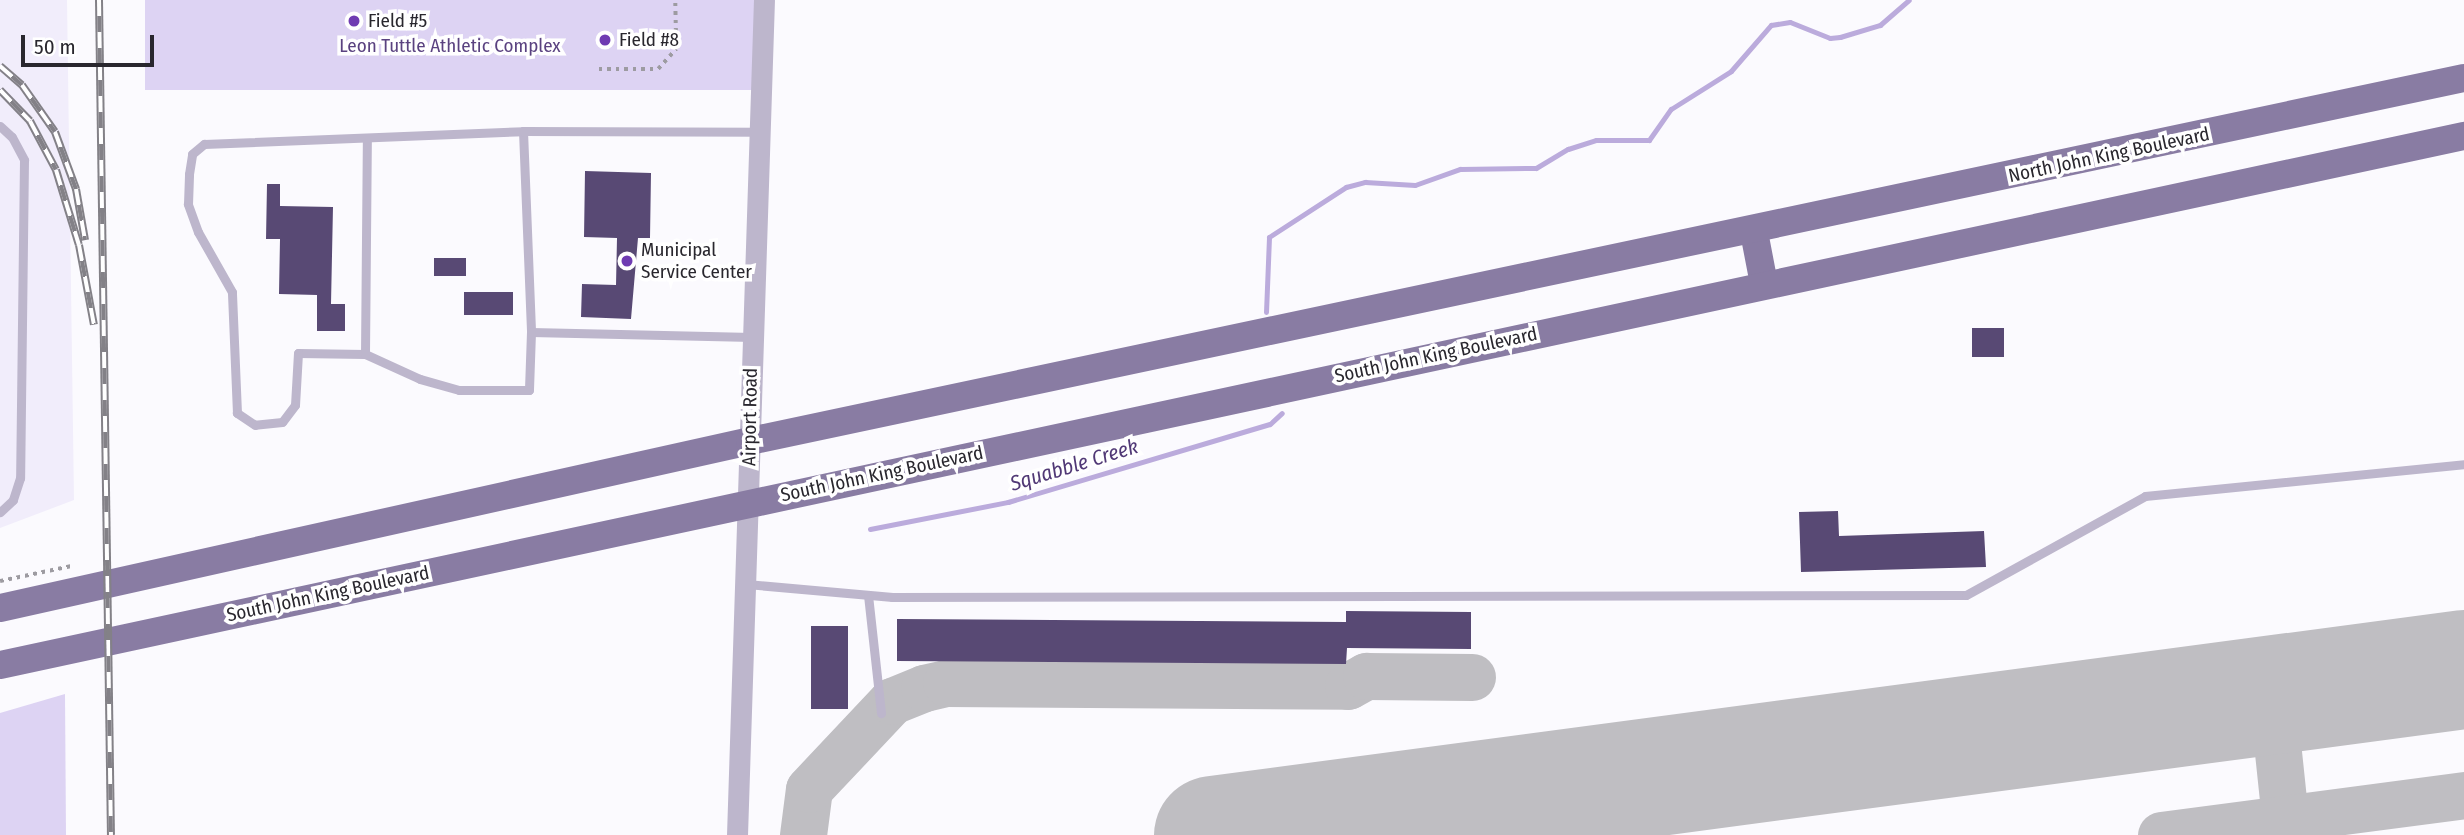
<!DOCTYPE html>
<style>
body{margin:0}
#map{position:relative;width:2464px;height:835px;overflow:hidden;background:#fbfafe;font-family:"Fira Sans Condensed",sans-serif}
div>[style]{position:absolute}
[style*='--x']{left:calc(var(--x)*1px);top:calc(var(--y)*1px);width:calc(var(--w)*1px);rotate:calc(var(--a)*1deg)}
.built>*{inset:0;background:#f1edfb}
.green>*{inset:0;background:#ddd3f3;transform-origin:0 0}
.stream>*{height:5px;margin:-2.5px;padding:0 2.5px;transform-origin:2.5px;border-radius:2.5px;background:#bbabdc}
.taxiway>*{height:47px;margin:-23.5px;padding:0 23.5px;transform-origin:23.5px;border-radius:23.5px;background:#bfbec2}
.runway>*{height:119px;margin:-59.5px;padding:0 59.5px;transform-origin:59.5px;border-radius:59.5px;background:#bfbec2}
.building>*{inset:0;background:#584974;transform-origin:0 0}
.path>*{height:3.5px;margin-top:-1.75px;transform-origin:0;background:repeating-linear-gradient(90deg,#9d9ba1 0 3.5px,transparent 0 8.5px)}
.service>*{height:9px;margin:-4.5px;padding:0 4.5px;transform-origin:4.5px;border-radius:4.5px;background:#bdb6cc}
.tertiary>*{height:21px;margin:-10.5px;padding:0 10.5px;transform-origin:10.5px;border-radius:10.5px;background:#bdb6cc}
.primary>*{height:28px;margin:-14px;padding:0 14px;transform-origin:14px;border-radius:14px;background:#897ca3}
.rail>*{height:8px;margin-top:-4px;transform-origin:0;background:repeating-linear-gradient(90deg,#fff 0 16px,#838187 0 32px);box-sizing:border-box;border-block:2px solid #838187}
.dots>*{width:19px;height:19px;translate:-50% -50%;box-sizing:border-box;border:4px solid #fff;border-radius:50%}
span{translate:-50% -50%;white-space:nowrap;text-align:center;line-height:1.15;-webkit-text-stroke:7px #fff;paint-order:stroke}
.poi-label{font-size:19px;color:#29272e}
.left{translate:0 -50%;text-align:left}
.park-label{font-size:19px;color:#5a4280}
.street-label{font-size:19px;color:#29272e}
.water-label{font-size:21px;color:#513976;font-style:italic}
.scale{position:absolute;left:21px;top:35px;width:133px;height:32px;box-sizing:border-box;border:4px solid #29272e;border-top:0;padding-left:9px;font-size:21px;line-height:24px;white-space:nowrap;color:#29272e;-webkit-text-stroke:5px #fff;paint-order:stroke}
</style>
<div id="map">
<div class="built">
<div style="clip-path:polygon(0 0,67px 0,74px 500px,0 528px)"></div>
</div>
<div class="green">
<div style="left:145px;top:0;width:610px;height:90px"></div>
<div style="clip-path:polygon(65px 694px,66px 835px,0 835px,0 713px)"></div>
</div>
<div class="stream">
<div style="--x:1266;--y:312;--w:75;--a:-87.7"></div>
<div style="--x:1269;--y:237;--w:92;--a:-33"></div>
<div style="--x:1346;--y:187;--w:20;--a:-15"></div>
<div style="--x:1365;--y:182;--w:50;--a:3.4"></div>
<div style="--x:1415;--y:185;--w:48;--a:-19.6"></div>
<div style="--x:1460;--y:169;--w:76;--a:-0.8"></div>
<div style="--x:1536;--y:168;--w:37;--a:-31"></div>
<div style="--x:1568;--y:149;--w:29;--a:-18"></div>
<div style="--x:1596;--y:140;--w:53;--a:0"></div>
<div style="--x:1649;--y:140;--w:38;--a:-55"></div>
<div style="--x:1671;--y:109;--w:71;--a:-32.3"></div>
<div style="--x:1731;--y:71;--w:61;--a:-49"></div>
<div style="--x:1771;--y:25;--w:19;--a:-9"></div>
<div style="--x:1790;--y:22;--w:43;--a:21.8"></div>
<div style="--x:1830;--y:38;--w:10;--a:-6"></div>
<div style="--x:1840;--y:37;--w:42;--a:-16.7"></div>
<div style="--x:1880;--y:25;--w:38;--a:-41"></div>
<div style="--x:870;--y:529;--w:141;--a:-11.1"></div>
<div style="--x:1008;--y:502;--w:273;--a:-16.6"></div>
<div style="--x:1270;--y:424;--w:16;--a:-43"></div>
</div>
<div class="taxiway">
<div style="--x:2272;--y:695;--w:125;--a:84"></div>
<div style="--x:1259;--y:829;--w:6;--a:90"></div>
<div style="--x:803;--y:835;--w:46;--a:-82.6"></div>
<div style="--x:809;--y:789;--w:121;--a:-46.7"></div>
<div style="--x:892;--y:701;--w:35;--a:-22"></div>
<div style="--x:924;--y:688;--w:23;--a:-13"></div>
<div style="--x:946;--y:683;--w:402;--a:0.4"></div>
<div style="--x:1348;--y:686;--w:21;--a:-29"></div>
<div style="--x:1366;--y:676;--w:106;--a:0.5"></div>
<div style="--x:2161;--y:835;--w:306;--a:-7.5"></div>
</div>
<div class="runway">
<div style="--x:1213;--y:835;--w:1262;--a:-7.56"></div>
</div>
<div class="building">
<div style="clip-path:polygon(585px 171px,651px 173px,650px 238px,638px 238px,631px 319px,581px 317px,582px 284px,616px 285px,617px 238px,584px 237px)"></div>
<div style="clip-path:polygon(267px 184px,280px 184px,280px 206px,333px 207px,331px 304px,345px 304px,345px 331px,317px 331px,317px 295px,279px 294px,280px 239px,266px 239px)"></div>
<div style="left:434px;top:258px;width:32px;height:18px"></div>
<div style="left:464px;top:292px;width:49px;height:23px"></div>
<div style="left:1972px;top:328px;width:32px;height:29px"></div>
<div style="clip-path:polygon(1838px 511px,1839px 536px,1984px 531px,1986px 567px,1801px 572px,1799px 512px)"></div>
<div style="clip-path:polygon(1346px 611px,1471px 612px,1471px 649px,1347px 648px,1346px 664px,897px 661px,897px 619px,1346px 622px)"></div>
<div style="left:811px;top:626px;width:37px;height:83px"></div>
</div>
<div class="path">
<div style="--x:599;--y:69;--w:59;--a:0"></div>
<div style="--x:658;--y:69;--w:27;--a:-48"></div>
<div style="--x:676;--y:49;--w:49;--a:-91.2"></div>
<div style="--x:0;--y:581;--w:73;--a:-11.9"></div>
</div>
<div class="service">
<div style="--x:0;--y:126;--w:16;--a:43"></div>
<div style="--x:12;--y:137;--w:26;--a:62"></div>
<div style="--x:24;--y:160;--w:318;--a:90.7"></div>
<div style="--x:20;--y:478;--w:23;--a:108"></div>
<div style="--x:13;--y:500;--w:18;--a:137"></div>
<div style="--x:523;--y:131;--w:201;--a:87.7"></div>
<div style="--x:752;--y:337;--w:221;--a:-178.7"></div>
<div style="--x:531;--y:332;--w:58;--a:92"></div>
<div style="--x:529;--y:390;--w:70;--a:180"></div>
<div style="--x:459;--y:390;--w:41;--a:-164.2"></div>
<div style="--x:420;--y:379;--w:60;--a:-155.6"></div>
<div style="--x:365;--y:354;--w:67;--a:-179.1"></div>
<div style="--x:298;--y:353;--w:52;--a:93.3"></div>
<div style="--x:295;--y:405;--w:21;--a:127"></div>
<div style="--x:282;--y:422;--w:27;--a:174"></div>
<div style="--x:255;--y:425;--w:22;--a:-146"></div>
<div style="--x:237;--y:413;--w:121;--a:-92.4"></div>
<div style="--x:232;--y:292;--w:69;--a:-119.5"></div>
<div style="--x:198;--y:232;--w:30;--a:-110"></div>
<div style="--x:188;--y:204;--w:30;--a:-88"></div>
<div style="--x:189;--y:174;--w:20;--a:-81"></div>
<div style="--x:192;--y:154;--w:16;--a:-40"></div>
<div style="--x:204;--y:144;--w:319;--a:-2.3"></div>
<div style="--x:523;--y:131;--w:235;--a:0.2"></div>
<div style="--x:365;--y:354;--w:214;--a:-89.5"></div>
<div style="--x:746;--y:584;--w:147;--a:5.1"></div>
<div style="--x:892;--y:597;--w:1074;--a:-0.11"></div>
<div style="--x:1966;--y:595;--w:205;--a:-28.9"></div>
<div style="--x:2145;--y:496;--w:321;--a:-5.7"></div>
<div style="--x:868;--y:595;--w:119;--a:83.7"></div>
</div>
<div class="tertiary">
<div style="--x:737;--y:835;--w:835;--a:-88.15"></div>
</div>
<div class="primary">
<div style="--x:1754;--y:232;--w:53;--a:79.1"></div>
<div style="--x:0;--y:608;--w:768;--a:-12.55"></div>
<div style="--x:750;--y:441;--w:1752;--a:-11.96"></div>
<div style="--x:0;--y:665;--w:2520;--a:-12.12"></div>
</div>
<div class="rail">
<div style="--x:99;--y:0;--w:835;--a:89.18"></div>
<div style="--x:0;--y:66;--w:29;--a:41"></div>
<div style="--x:22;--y:85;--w:57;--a:54.9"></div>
<div style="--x:55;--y:132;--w:61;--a:69.8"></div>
<div style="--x:76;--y:189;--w:52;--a:80"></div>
<div style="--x:0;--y:90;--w:43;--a:45.9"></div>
<div style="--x:30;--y:121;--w:55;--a:62"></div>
<div style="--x:56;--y:170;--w:78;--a:73"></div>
<div style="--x:79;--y:245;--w:81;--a:79.4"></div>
</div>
<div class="dots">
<div style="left:354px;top:21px;background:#6f3bb2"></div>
<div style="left:605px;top:40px;background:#6f3bb2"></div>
<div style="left:627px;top:261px;background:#6f3bb2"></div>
</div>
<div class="poi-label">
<span class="left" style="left:368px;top:21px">Field #5</span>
<span class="left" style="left:619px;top:40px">Field #8</span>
<span class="left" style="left:641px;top:261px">Municipal<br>Service Center</span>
</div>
<div class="park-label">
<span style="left:450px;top:46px">Leon Tuttle Athletic Complex</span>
</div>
<div class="street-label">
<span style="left:2109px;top:155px;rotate:-12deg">North John King Boulevard</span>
<span style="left:1436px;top:355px;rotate:-12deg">South John King Boulevard</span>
<span style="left:750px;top:417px;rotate:-89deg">Airport Road</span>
<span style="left:882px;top:474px;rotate:-12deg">South John King Boulevard</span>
<span style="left:328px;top:594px;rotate:-12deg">South John King Boulevard</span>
</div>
<div class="water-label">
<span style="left:1074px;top:465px;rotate:-17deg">Squabble Creek</span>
</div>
<div class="scale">50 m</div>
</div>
